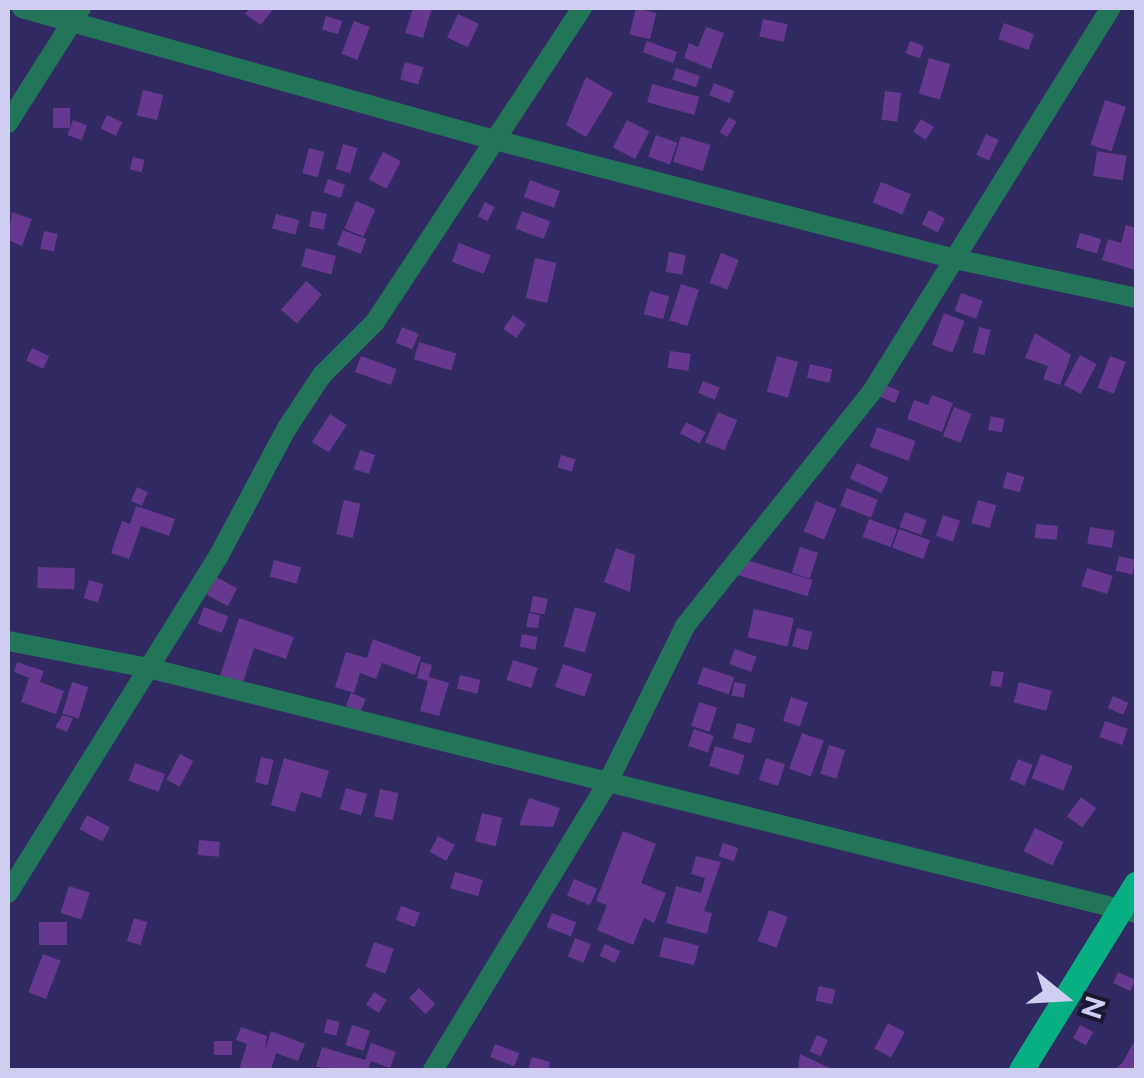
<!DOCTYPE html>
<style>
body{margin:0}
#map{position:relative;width:1144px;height:1078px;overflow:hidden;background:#312962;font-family:Raleway,sans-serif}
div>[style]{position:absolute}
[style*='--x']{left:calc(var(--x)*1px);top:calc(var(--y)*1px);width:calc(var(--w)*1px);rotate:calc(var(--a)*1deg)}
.building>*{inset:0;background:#67388f;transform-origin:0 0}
.minor>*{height:20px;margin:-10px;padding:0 10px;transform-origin:10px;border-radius:10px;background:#237559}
.primary>*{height:25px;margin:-12.5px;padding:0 12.5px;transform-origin:12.5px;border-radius:12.5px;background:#08af82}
span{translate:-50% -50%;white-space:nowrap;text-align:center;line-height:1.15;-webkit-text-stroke:9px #1a1731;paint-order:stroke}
.frame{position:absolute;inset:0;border:10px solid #cfcef1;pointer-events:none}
.north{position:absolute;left:1014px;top:948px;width:100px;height:100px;-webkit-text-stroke:8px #1a1731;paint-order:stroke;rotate:108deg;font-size:28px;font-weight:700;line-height:40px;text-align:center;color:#cfcef1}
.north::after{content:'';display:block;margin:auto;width:35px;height:45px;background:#cfcef1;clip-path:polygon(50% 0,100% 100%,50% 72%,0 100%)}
</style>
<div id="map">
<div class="building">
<div style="clip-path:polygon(250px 8px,274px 8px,261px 25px,245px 14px)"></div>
<div style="clip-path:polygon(413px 8px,432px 8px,423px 38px,405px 33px)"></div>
<div style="left:636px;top:8px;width:21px;height:27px;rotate:14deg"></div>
<div style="left:458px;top:14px;width:23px;height:26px;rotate:25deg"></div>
<div style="left:326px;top:16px;width:17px;height:14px;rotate:17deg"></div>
<div style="left:763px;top:19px;width:25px;height:18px;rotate:12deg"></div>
<div style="left:354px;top:21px;width:17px;height:35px;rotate:21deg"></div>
<div style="left:1004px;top:23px;width:32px;height:17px;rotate:20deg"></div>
<div style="clip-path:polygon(706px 27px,724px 33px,711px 69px,684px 58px,689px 43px,698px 47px)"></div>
<div style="left:647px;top:41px;width:32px;height:12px;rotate:20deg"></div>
<div style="left:910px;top:41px;width:15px;height:13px;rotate:20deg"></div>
<div style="left:929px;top:58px;width:22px;height:37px;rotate:16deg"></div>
<div style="left:405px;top:62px;width:19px;height:18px;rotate:16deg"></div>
<div style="left:676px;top:68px;width:25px;height:12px;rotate:18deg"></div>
<div style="clip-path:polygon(586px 77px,613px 93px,586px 137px,566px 125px)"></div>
<div style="left:714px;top:83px;width:22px;height:13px;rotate:22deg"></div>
<div style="left:652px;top:84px;width:49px;height:19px;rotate:15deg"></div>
<div style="left:143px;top:90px;width:21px;height:26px;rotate:14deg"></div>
<div style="left:885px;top:91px;width:16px;height:29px;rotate:7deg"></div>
<div style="left:1105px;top:100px;width:22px;height:47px;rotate:18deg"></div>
<div style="left:53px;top:108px;width:17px;height:20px"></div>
<div style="left:107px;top:115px;width:17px;height:15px;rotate:25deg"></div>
<div style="left:729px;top:117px;width:9px;height:18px;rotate:32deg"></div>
<div style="left:921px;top:119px;width:15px;height:15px;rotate:32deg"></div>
<div style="left:73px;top:120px;width:15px;height:16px;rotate:20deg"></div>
<div style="left:627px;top:120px;width:25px;height:31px;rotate:27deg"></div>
<div style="left:986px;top:134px;width:14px;height:23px;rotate:25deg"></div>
<div style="left:656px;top:135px;width:23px;height:23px;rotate:20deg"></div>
<div style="left:681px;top:136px;width:31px;height:27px;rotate:17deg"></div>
<div style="left:343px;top:144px;width:15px;height:26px;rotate:16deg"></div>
<div style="left:309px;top:148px;width:16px;height:26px;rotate:15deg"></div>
<div style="left:1097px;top:151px;width:30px;height:25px;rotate:9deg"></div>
<div style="left:383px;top:152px;width:20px;height:31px;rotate:27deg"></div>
<div style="left:133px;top:157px;width:12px;height:13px;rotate:14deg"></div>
<div style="left:328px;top:179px;width:18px;height:14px;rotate:19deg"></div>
<div style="left:530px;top:180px;width:32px;height:18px;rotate:20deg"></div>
<div style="left:881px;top:182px;width:32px;height:22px;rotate:22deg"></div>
<div style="left:356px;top:201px;width:21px;height:30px;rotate:23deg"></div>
<div style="left:485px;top:202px;width:11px;height:16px;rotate:27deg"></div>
<div style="left:929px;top:210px;width:18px;height:16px;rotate:27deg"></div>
<div style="left:312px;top:211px;width:15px;height:16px;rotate:11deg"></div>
<div style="left:522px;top:211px;width:30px;height:19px;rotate:20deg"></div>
<div style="clip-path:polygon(12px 212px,32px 219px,22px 246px,8px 240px)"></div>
<div style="left:276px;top:214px;width:24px;height:15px;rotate:15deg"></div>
<div style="clip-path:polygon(1126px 225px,1136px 228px,1136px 270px,1102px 260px,1108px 239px,1121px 243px)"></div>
<div style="left:343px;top:230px;width:25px;height:16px;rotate:21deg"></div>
<div style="left:44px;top:231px;width:14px;height:18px;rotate:12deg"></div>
<div style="left:1080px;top:233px;width:22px;height:15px;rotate:16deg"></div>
<div style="left:459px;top:243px;width:34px;height:20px;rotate:21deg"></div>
<div style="left:306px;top:248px;width:31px;height:19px;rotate:15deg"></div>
<div style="left:669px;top:252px;width:17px;height:20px;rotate:10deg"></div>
<div style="left:721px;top:253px;width:19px;height:32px;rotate:21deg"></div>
<div style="left:535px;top:258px;width:22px;height:41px;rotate:13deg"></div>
<div style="left:306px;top:281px;width:21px;height:38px;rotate:41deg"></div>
<div style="left:681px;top:284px;width:19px;height:38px;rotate:18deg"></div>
<div style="left:650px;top:291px;width:20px;height:24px;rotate:15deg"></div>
<div style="left:961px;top:293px;width:23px;height:19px;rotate:20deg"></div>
<div style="left:944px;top:313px;width:22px;height:34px;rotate:21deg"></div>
<div style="left:513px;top:315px;width:16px;height:17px;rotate:35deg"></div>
<div style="left:402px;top:327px;width:18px;height:17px;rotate:22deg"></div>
<div style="left:979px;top:327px;width:12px;height:26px;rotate:14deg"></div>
<div style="clip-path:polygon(1035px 333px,1071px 355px,1060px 385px,1043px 379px,1048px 366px,1025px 358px)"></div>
<div style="left:419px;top:342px;width:39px;height:18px;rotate:17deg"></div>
<div style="left:32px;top:348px;width:19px;height:14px;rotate:25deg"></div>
<div style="left:670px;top:351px;width:21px;height:17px;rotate:8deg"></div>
<div style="left:1080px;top:355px;width:19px;height:34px;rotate:28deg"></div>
<div style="left:361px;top:356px;width:38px;height:17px;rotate:20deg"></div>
<div style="left:777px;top:356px;width:22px;height:37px;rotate:16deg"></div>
<div style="left:1110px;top:356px;width:17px;height:34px;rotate:21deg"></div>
<div style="left:810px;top:364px;width:23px;height:14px;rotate:13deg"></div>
<div style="left:703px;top:381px;width:18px;height:13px;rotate:22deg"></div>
<div style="left:885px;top:385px;width:16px;height:13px;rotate:22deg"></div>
<div style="clip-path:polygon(932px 395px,953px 403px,942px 432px,907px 419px,914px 400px,928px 405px)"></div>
<div style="left:954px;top:407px;width:19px;height:31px;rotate:21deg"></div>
<div style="left:718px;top:412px;width:21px;height:33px;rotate:23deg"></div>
<div style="left:330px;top:414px;width:20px;height:33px;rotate:33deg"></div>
<div style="left:991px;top:416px;width:14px;height:14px;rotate:12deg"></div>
<div style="left:686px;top:422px;width:22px;height:13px;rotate:27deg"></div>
<div style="left:877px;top:427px;width:41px;height:21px;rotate:20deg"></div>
<div style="left:360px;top:450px;width:16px;height:20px;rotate:18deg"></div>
<div style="left:561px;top:455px;width:15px;height:13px;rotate:16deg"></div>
<div style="left:857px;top:463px;width:35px;height:17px;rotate:25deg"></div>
<div style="left:1007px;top:472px;width:18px;height:16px;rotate:16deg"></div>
<div style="left:137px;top:487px;width:12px;height:15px;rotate:24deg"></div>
<div style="left:847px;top:488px;width:33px;height:19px;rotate:21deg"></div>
<div style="left:344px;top:500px;width:17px;height:35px;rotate:13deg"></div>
<div style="left:978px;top:500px;width:19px;height:24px;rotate:16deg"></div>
<div style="left:816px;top:501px;width:22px;height:33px;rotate:22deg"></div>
<div style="clip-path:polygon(136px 506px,175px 519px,169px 536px,141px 526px,129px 559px,111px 553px,122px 521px,130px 524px)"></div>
<div style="left:905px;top:512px;width:23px;height:16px;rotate:20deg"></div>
<div style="left:943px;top:515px;width:18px;height:22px;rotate:19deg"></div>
<div style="left:869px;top:519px;width:30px;height:19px;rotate:20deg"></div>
<div style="left:1036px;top:524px;width:22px;height:14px;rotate:5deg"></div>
<div style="left:1090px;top:527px;width:25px;height:17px;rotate:9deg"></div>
<div style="left:899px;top:529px;width:33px;height:20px;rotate:20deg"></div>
<div style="left:800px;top:547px;width:19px;height:27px;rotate:18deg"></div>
<div style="clip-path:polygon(616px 548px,635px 555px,630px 592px,604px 582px)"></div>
<div style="left:1119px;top:556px;width:17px;height:15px;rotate:13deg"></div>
<div style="left:737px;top:557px;width:79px;height:17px;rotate:17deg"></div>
<div style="left:274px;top:560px;width:28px;height:17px;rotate:15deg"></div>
<div style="left:38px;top:567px;width:37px;height:21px;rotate:2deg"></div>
<div style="left:1087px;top:568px;width:27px;height:19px;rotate:17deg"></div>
<div style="left:216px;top:577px;width:24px;height:20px;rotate:28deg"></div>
<div style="left:89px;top:580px;width:15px;height:19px;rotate:16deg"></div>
<div style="left:533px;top:596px;width:15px;height:16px;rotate:11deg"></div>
<div style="left:204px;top:607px;width:26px;height:18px;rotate:21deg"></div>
<div style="left:575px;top:607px;width:22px;height:41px;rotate:16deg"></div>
<div style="left:754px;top:609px;width:41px;height:29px;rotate:13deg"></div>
<div style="clip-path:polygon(529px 613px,540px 615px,538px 628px,526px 627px)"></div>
<div style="clip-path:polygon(239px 618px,294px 637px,286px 659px,254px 648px,239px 695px,216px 688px)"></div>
<div style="left:797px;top:628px;width:16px;height:19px;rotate:15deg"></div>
<div style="left:522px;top:634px;width:16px;height:13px;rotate:11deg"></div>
<div style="clip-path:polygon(373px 639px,421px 657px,415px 675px,382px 663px,376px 679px,360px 673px,354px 693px,335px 687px,346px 652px,367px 658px)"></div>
<div style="left:735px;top:649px;width:23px;height:16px;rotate:20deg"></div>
<div style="left:513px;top:660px;width:26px;height:21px;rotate:18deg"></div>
<div style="clip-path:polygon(17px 662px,44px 671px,40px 682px,64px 691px,56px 714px,21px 702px,29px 678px,14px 672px)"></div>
<div style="clip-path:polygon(421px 662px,432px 665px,429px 677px,449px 683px,439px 716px,420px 711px,428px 681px,417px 678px)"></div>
<div style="left:563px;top:664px;width:31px;height:24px;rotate:19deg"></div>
<div style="left:703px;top:667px;width:33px;height:18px;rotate:18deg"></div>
<div style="clip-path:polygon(992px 671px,1004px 672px,1001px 687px,990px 686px)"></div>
<div style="left:460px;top:675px;width:21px;height:14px;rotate:14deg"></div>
<div style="left:72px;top:682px;width:17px;height:33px;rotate:17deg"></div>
<div style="left:734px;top:682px;width:12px;height:14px;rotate:9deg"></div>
<div style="left:1019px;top:682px;width:34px;height:21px;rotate:15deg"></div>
<div style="left:351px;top:693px;width:16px;height:14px;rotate:22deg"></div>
<div style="left:1113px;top:696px;width:17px;height:13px;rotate:24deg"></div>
<div style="left:791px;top:697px;width:18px;height:25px;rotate:19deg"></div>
<div style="left:699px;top:702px;width:19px;height:25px;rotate:18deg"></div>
<div style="clip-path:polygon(63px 715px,73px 718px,67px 732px,55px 727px)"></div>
<div style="left:1105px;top:721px;width:24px;height:17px;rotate:19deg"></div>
<div style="left:737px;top:723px;width:19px;height:16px;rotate:16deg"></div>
<div style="left:694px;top:729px;width:21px;height:18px;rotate:19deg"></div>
<div style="left:802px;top:733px;width:23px;height:38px;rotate:20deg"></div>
<div style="left:829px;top:745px;width:17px;height:30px;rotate:17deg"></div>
<div style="left:715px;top:746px;width:31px;height:21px;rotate:17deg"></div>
<div style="left:180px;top:754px;width:15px;height:29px;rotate:28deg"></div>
<div style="left:1041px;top:754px;width:34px;height:26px;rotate:21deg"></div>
<div style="left:261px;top:757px;width:13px;height:26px;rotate:13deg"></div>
<div style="clip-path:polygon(284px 758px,329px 771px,321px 798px,301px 792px,295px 812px,271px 805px)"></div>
<div style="left:766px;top:758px;width:20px;height:23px;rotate:18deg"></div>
<div style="left:1018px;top:759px;width:16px;height:22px;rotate:22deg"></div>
<div style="left:135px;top:763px;width:32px;height:19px;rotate:20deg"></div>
<div style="left:346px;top:788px;width:22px;height:22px;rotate:16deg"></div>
<div style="left:380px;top:789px;width:19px;height:28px;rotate:12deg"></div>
<div style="left:1081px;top:797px;width:19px;height:24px;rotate:36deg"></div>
<div style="clip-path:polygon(529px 798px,560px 808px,553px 827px,519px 825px)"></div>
<div style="left:482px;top:813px;width:21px;height:29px;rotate:14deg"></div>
<div style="left:87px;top:815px;width:26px;height:16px;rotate:28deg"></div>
<div style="left:1035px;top:828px;width:32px;height:26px;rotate:26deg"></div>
<div style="clip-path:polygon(623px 831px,656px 844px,641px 883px,666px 893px,654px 923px,644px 918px,633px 945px,597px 930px,607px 905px,596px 901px)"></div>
<div style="left:438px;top:836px;width:19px;height:18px;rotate:28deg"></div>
<div style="left:199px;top:840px;width:21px;height:15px;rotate:5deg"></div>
<div style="left:723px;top:843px;width:16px;height:14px;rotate:18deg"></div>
<div style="clip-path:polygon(696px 856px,721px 862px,704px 911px,712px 913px,707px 934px,666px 923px,676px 886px,701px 893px,705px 878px,691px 874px)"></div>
<div style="left:455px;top:872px;width:29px;height:17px;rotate:16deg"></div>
<div style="left:574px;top:879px;width:25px;height:18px;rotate:23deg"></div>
<div style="left:69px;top:886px;width:22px;height:28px;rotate:18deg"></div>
<div style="left:401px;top:906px;width:20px;height:15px;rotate:20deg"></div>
<div style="left:769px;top:910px;width:20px;height:33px;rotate:20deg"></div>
<div style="left:552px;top:913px;width:26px;height:15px;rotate:21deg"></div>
<div style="left:134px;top:918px;width:14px;height:24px;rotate:17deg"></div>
<div style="left:67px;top:922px;width:23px;height:28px;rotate:90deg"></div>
<div style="left:664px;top:937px;width:36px;height:20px;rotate:14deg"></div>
<div style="left:575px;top:938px;width:17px;height:20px;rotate:21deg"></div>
<div style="left:374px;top:942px;width:21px;height:26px;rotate:19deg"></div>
<div style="left:605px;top:944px;width:17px;height:13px;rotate:25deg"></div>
<div style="left:43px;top:954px;width:19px;height:41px;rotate:21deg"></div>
<div style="left:1118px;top:972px;width:19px;height:12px;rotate:25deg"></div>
<div style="left:819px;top:986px;width:17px;height:15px;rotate:13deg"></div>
<div style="left:419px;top:988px;width:23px;height:14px;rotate:45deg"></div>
<div style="left:374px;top:992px;width:15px;height:15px;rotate:32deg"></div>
<div style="left:327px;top:1019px;width:13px;height:14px;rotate:13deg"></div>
<div style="left:888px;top:1023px;width:19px;height:29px;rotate:28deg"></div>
<div style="left:352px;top:1025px;width:19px;height:21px;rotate:18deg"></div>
<div style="left:1080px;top:1025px;width:15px;height:15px;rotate:28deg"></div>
<div style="clip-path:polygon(241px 1027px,267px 1036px,265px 1050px,271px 1031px,305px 1044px,298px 1061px,276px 1053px,271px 1070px,239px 1070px,247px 1044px,236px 1040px)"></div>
<div style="left:817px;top:1035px;width:12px;height:18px;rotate:24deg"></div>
<div style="clip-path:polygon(1136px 1038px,1136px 1070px,1114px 1070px,1123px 1062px)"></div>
<div style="left:232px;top:1041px;width:14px;height:18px;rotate:90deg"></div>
<div style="clip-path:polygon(371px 1043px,396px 1052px,390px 1068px,371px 1061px,368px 1070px,316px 1067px,322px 1047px,365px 1060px)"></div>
<div style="left:495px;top:1044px;width:26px;height:14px;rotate:21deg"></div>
<div style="clip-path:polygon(800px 1054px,834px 1070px,798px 1070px)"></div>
<div style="clip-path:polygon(532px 1057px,550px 1062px,548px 1070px,528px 1070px)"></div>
</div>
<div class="minor">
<div style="--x:22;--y:8;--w:491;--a:15.6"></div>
<div style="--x:495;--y:140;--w:470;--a:14.5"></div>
<div style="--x:950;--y:258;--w:190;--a:12.1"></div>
<div style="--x:8;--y:123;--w:136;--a:-57.6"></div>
<div style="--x:8;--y:641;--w:143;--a:10.9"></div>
<div style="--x:148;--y:668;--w:1018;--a:13.93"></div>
<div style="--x:8;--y:893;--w:396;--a:-58"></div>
<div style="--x:218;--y:557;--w:146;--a:-61.9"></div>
<div style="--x:287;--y:428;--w:64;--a:-56.6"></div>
<div style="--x:322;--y:375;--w:75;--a:-45"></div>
<div style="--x:375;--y:322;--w:376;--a:-56.6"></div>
<div style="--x:433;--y:1070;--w:335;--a:-58.7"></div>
<div style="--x:607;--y:784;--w:176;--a:-63.7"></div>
<div style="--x:685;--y:626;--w:298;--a:-51.4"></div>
<div style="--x:871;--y:393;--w:454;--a:-58.1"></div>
</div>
<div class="primary">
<div style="--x:1021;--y:1070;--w:219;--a:-58.3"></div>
</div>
<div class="frame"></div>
<div class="north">N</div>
</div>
